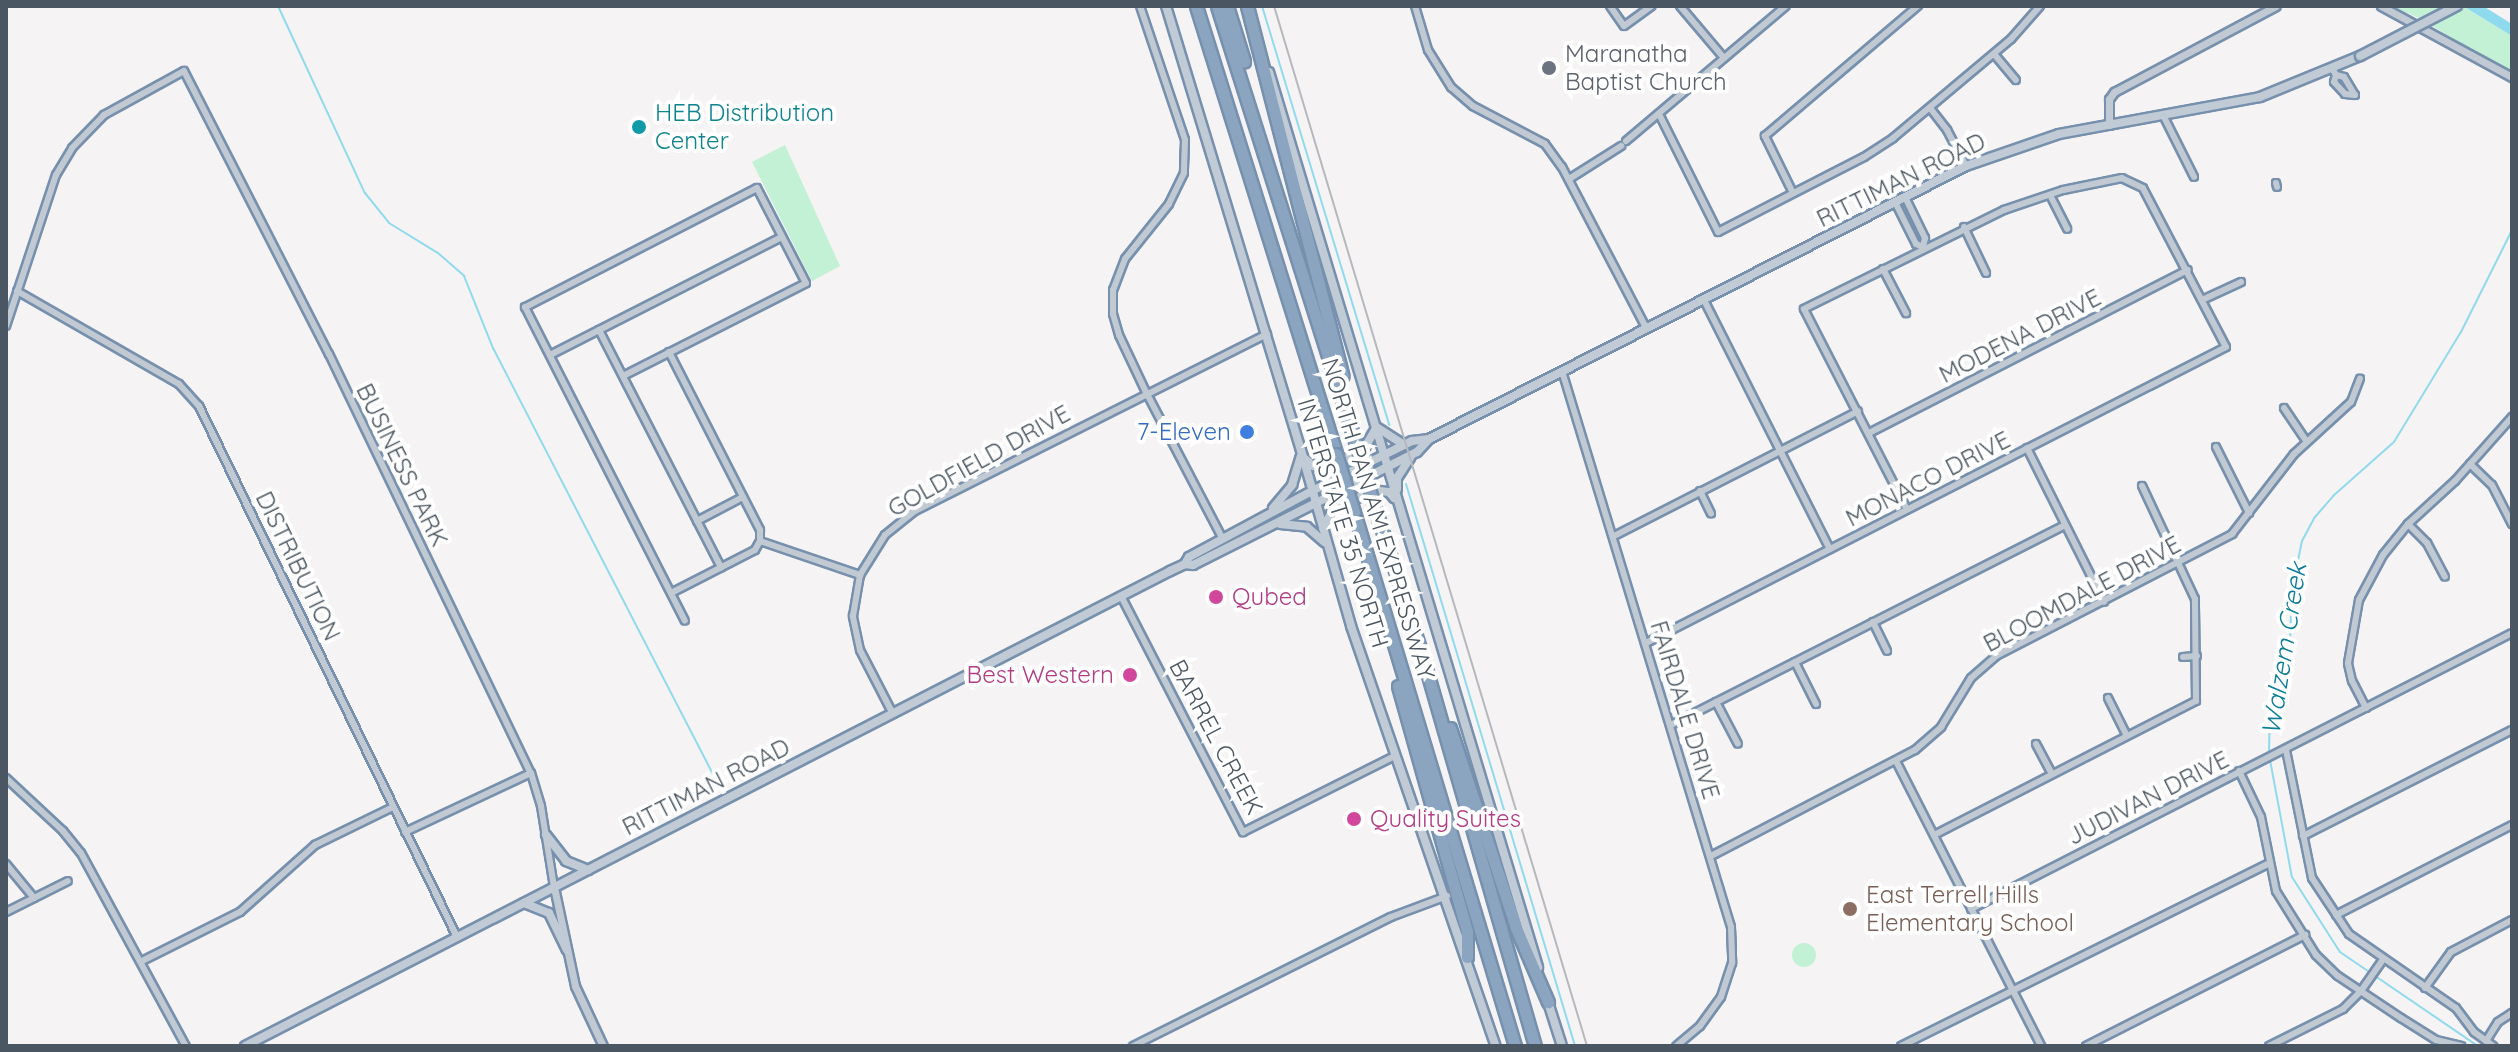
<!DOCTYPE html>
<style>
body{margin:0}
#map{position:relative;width:2518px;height:1052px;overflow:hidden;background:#f5f3f3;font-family:Quicksand,sans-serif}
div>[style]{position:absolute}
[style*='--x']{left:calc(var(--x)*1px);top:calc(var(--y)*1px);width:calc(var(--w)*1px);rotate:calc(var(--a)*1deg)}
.green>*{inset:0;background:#c3f1d5}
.round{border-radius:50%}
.water>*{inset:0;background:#90daee}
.stream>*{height:2px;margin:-1px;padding:0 1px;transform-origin:1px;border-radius:1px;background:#90daee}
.roads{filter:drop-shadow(2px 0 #7690ad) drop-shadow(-2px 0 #7690ad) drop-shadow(0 2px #7690ad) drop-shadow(0 -2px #7690ad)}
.minor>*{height:6px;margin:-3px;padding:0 3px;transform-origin:3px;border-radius:3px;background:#c1cad2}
.tertiary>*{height:7px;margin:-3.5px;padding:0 3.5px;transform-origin:3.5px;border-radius:3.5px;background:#c1cad2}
.secondary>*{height:8px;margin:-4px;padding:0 4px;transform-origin:4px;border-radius:4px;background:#c1cbd6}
.motorway>*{height:11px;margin:-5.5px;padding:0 5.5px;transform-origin:5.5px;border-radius:5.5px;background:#8ba5c1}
.rail>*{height:2px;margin:-1px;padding:0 1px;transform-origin:1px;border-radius:1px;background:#b5b8bd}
.bridges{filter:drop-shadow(2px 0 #7690ad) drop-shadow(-2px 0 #7690ad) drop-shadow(0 2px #7690ad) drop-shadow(0 -2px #7690ad)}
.secondary-bridge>*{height:8px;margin:-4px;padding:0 4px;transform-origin:4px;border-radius:4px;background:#c1cbd6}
.motorway-bridge>*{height:11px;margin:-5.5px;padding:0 5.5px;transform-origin:5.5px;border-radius:5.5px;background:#8ba5c1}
.dots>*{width:22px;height:22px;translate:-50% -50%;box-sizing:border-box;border:4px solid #fff;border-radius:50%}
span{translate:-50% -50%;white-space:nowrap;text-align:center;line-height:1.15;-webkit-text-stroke:8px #fff;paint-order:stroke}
.worship-label{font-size:24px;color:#5b616d}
.left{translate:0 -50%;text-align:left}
.culture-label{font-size:24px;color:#0d838f}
.street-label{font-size:24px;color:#4a5661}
.shop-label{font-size:24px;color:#366cbe}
.right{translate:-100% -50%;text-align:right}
.hotel-label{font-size:24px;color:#b23c85}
.education-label{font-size:24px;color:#785e54}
.water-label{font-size:26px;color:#0c7c9b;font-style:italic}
.frame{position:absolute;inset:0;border:8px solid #4a5661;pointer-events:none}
</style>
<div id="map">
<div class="green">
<div style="clip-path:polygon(2391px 6px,2463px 6px,2512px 36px,2512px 74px,2419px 18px)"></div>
<div style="clip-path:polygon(785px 145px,840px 266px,812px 281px,752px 162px)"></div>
<div class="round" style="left:1792px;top:943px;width:24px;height:24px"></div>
</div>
<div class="water">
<div style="clip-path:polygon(2463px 6px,2483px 6px,2512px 24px,2512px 36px)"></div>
</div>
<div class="stream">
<div style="--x:278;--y:6;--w:206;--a:65.1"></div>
<div style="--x:365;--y:193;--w:38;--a:51"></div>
<div style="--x:389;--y:223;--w:57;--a:31.5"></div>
<div style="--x:438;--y:253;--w:35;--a:41"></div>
<div style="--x:464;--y:276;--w:78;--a:68.1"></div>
<div style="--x:493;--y:348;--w:486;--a:62.7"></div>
<div style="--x:1262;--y:6;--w:438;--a:73.1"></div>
<div style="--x:1406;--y:484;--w:587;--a:73.26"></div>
<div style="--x:2269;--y:754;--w:39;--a:-89"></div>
<div style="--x:2270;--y:715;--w:77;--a:-74.9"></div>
<div style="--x:2290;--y:641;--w:51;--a:-87.8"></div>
<div style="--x:2292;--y:590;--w:50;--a:-78.5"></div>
<div style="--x:2302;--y:541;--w:27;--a:-62"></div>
<div style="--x:2315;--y:517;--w:28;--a:-49"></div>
<div style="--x:2333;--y:496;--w:81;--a:-41.5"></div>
<div style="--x:2394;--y:442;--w:129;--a:-58.7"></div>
<div style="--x:2461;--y:332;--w:114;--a:-63.4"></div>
<div style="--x:2270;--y:760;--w:119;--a:79.4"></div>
<div style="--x:2292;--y:877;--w:89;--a:57.4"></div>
<div style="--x:2340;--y:952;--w:167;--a:34.3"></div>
</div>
<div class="roads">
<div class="minor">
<div style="--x:1140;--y:6;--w:141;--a:71.4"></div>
<div style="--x:1185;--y:140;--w:33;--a:92"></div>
<div style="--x:1184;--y:173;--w:34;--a:116"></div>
<div style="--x:1169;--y:204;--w:70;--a:128.7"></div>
<div style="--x:1125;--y:259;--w:33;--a:111"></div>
<div style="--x:1113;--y:290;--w:24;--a:90"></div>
<div style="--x:1113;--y:314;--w:22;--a:74"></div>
<div style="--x:1119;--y:335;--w:63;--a:64.7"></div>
<div style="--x:1146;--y:392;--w:166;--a:62.4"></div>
<div style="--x:1415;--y:6;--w:46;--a:73.5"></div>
<div style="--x:1428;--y:50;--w:44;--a:58.1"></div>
<div style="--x:1451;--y:87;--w:29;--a:41"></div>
<div style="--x:1473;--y:106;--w:81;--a:27.8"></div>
<div style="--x:1545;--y:144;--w:29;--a:54"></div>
<div style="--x:1562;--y:167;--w:182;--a:62.4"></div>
<div style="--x:1610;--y:6;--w:24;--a:55"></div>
<div style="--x:1624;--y:26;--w:34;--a:-36"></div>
<div style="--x:1680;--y:6;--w:68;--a:49.8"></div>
<div style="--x:1994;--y:54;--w:34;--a:50"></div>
<div style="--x:2333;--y:70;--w:6;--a:59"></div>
<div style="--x:2336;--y:75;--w:7;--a:106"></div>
<div style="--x:2334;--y:82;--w:16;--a:47"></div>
<div style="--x:2345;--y:94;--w:10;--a:6"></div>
<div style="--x:2336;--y:75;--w:8;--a:14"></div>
<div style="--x:2344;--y:77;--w:21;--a:59"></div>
<div style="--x:1930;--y:108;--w:28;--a:52"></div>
<div style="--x:1947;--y:130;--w:41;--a:62.2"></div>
<div style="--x:1659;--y:114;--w:132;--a:63.4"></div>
<div style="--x:1718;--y:232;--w:164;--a:-27.2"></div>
<div style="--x:1864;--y:157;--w:35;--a:-33"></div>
<div style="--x:1893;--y:138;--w:154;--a:-40"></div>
<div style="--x:2011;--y:39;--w:44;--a:-48.7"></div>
<div style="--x:2164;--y:117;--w:67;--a:63.4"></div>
<div style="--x:1626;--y:141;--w:209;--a:-40.2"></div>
<div style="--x:1569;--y:179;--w:62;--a:-32.4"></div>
<div style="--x:2276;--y:183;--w:4;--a:76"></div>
<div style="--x:1793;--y:193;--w:64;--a:-116.2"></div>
<div style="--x:1765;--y:136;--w:201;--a:-40.4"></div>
<div style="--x:2050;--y:195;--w:38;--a:63"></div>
<div style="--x:1905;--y:197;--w:46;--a:64"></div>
<div style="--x:1925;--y:238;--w:9;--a:103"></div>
<div style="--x:1895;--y:202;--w:47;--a:63.4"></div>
<div style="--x:1916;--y:244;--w:8;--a:23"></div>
<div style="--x:1964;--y:227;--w:51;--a:64.4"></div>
<div style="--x:1883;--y:269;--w:50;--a:62.4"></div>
<div style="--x:17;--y:291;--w:187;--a:29.9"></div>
<div style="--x:179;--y:384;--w:30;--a:48"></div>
<div style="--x:199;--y:406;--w:590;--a:64.09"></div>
<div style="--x:1704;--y:300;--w:279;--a:63.2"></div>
<div style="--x:2202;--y:300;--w:43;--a:-24.8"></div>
<div style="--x:6;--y:326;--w:159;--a:-71.7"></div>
<div style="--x:56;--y:175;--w:31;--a:-59"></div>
<div style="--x:72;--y:148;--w:46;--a:-45.9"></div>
<div style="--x:104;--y:115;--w:91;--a:-28.8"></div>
<div style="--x:184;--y:71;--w:318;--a:62.9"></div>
<div style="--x:329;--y:354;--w:465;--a:64.3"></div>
<div style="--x:531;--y:773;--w:34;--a:73"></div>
<div style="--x:541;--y:806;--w:82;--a:80.9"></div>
<div style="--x:599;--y:330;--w:267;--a:62.8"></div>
<div style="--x:669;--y:352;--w:200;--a:62.9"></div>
<div style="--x:760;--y:530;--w:11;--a:90"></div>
<div style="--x:550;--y:355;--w:260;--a:-27"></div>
<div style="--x:1562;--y:371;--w:581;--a:73.09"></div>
<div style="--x:1731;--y:927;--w:36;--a:88"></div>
<div style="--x:1732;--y:963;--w:36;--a:108"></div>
<div style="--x:1721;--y:997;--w:36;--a:126"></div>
<div style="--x:1700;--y:1026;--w:31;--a:140"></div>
<div style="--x:623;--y:376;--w:205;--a:-26.9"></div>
<div style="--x:806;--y:283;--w:107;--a:-117.3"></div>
<div style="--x:757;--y:188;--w:261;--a:152.8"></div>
<div style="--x:525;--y:307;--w:352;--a:63"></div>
<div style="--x:2284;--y:408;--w:40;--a:56"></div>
<div style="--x:1869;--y:433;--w:358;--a:-27.1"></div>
<div style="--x:2216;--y:447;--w:74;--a:63.4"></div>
<div style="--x:2027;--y:448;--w:172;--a:63.4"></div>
<div style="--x:2470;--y:464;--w:30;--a:44"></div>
<div style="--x:2492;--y:485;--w:44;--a:62.9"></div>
<div style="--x:1700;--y:491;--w:25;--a:64"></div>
<div style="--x:697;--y:521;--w:52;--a:-27.6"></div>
<div style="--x:2408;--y:524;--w:27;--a:45"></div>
<div style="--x:2427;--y:543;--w:38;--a:62"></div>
<div style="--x:1614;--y:536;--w:274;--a:-27.1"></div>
<div style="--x:760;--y:541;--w:106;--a:18.8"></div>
<div style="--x:671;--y:593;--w:94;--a:-27.1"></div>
<div style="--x:755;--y:550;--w:10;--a:-61"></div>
<div style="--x:1121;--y:596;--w:266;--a:62.7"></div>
<div style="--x:1243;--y:832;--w:170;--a:-26.6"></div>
<div style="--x:1873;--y:622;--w:32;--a:64"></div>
<div style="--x:1646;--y:643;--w:651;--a:-27.04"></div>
<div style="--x:2226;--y:347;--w:179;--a:-117.6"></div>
<div style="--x:2143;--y:188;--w:23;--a:-155"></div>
<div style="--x:2122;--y:178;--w:60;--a:168.5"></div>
<div style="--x:2063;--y:190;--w:62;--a:161.3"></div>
<div style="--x:2004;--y:210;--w:223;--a:153.7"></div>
<div style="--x:1804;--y:309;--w:225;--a:62.8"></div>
<div style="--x:2183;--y:657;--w:14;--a:-4"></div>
<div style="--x:1795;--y:662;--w:47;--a:63.4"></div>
<div style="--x:2108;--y:698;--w:42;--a:63.4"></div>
<div style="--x:1716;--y:702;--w:47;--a:62.4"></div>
<div style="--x:2366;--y:708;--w:30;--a:-117"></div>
<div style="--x:2352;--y:681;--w:18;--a:-103"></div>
<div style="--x:2348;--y:663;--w:64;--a:-80.1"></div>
<div style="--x:2359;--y:600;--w:51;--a:-61.9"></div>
<div style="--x:2383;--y:555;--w:40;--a:-51"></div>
<div style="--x:2408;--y:524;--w:64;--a:-42.5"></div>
<div style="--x:2455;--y:481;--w:86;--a:-48.3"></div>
<div style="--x:893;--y:714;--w:72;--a:-117.3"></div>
<div style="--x:860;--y:650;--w:35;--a:-102"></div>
<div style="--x:853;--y:616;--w:42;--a:-80.3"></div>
<div style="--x:860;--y:575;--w:47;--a:-58"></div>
<div style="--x:885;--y:535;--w:38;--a:-39"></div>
<div style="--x:915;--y:511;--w:394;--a:-26.7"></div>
<div style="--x:1671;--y:725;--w:442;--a:-26.9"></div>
<div style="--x:2036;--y:744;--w:34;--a:62"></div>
<div style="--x:2286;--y:750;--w:131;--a:78.5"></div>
<div style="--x:2312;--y:878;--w:67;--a:56.5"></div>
<div style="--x:2349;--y:934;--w:130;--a:34.7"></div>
<div style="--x:2456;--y:1008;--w:30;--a:53"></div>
<div style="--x:2474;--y:1032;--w:24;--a:36"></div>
<div style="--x:1896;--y:761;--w:320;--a:63"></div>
<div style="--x:2239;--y:771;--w:51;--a:64.4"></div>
<div style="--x:2261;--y:817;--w:76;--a:78.5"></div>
<div style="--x:2276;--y:891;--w:75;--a:58"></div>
<div style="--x:2316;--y:955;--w:30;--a:44"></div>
<div style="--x:2338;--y:976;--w:76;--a:33.7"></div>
<div style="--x:2401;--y:1018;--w:41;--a:32.2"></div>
<div style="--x:2436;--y:1040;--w:26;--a:13"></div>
<div style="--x:6;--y:778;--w:78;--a:42.9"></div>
<div style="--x:63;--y:831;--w:28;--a:51"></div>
<div style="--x:81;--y:853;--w:220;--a:61.5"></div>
<div style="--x:405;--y:832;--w:139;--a:-25.1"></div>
<div style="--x:1934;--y:835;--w:294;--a:-27.1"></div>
<div style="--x:2196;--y:701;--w:102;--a:-90.6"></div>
<div style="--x:2195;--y:599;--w:125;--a:-115.1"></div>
<div style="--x:2303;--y:836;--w:234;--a:-26.9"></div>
<div style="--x:1711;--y:856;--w:230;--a:-27.5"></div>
<div style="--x:1915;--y:750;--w:35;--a:-41"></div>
<div style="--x:1941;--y:727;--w:57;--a:-58.5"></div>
<div style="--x:1971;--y:678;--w:33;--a:-41"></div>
<div style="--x:1996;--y:656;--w:266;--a:-27.3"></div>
<div style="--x:2232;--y:534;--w:101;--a:-52.2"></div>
<div style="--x:2294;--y:454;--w:77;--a:-42.4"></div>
<div style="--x:2351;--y:402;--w:25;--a:-69"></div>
<div style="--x:6;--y:864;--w:44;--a:50.5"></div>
<div style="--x:1971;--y:909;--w:607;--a:-27.03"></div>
<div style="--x:6;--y:912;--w:69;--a:-26.6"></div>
<div style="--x:2336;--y:915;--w:198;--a:-27.1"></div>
<div style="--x:142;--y:961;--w:110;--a:-26.6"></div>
<div style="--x:240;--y:912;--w:101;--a:-41.8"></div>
<div style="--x:315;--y:845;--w:87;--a:-26"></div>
<div style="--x:2425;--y:988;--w:44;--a:-54.2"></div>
<div style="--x:2451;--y:952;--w:69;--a:-27.7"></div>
<div style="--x:2486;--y:1041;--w:22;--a:-58"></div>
<div style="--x:2498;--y:1022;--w:17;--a:-33"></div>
<div style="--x:1133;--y:1046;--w:288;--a:-26.6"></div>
<div style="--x:1391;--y:917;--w:60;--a:-20.6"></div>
<div style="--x:1901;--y:1046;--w:411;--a:-26.4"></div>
<div style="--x:2086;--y:1046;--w:246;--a:-26.9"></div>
<div style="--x:2269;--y:1046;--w:83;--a:-26.6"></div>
<div style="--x:2343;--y:1009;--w:25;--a:-45"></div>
<div style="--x:2361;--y:991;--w:39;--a:-55"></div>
</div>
<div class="tertiary">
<div style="--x:2381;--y:6;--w:149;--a:28.5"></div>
<div style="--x:2109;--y:125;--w:26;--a:-90"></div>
<div style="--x:2109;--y:99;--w:9;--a:-54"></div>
<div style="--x:2114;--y:92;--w:183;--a:-28"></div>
<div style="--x:554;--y:887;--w:101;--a:78"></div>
<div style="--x:575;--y:986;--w:66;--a:65"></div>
</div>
<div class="secondary">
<div style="--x:1166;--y:6;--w:464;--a:73.1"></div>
<div style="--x:1301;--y:450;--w:183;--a:74.1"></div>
<div style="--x:1351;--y:626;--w:444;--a:71"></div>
<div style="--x:1269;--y:72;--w:935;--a:73.27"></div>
<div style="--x:1378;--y:428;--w:31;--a:33"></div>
<div style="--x:1304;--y:458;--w:12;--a:42"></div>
<div style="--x:1313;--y:466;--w:17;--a:3"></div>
<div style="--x:1330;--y:467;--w:38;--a:-28"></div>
<div style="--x:1364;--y:449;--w:24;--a:-60"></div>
<div style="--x:1397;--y:489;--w:11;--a:-90"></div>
<div style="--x:1397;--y:478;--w:24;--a:-57"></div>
<div style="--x:1273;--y:508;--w:30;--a:-50"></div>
<div style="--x:1292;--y:485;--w:31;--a:-73"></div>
<div style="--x:1280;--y:524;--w:27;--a:6"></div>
<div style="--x:1307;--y:527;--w:23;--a:41"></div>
<div style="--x:1323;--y:528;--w:21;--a:-61"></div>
<div style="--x:1333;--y:510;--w:46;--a:-26"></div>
<div style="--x:1374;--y:490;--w:15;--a:8"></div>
<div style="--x:1389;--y:492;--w:8;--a:50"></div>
<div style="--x:1185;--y:564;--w:8;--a:-60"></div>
<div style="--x:1189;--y:557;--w:140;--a:-28.2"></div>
<div style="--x:1312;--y:491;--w:112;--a:-26.6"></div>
<div style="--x:1412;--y:441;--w:17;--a:-7"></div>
<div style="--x:1429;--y:439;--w:602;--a:-26.95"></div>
<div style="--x:1966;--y:166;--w:98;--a:-19"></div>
<div style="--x:2059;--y:134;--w:204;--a:-10.4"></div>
<div style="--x:2260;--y:97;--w:108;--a:-22.3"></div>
<div style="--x:546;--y:835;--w:33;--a:52"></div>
<div style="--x:566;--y:861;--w:24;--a:22"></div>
<div style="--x:524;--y:903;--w:27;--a:22"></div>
<div style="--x:549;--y:913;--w:41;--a:64.1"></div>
<div style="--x:1547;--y:999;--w:49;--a:72.3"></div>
<div style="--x:245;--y:1046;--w:1040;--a:-27.18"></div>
<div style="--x:1170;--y:571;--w:17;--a:-25"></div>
<div style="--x:1185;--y:564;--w:8;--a:7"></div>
<div style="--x:1193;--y:565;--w:251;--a:-26.8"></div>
<div style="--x:1417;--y:452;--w:18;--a:-47"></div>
</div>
<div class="motorway">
<div style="--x:1196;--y:6;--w:469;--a:72.6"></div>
<div style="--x:1217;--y:6;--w:459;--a:72.4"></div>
<div style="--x:1227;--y:6;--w:58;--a:72.8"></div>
<div style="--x:1247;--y:6;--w:382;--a:75.5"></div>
<div style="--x:1373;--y:502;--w:164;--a:72.2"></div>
<div style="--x:1423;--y:658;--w:404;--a:73.9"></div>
<div style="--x:1354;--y:512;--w:558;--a:73.22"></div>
<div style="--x:1398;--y:686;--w:255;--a:74.3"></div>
<div style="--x:1467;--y:932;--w:25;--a:90"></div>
<div style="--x:1450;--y:728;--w:211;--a:71.7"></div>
<div style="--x:1516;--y:928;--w:81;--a:66.6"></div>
</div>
</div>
<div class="rail">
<div style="--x:1274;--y:6;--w:1086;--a:73.25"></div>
</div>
<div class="bridges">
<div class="secondary-bridge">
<div style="--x:2360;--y:56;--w:109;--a:-27.3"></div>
</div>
<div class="motorway-bridge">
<div style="--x:1356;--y:443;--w:61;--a:73.9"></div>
<div style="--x:1336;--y:454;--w:61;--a:72.8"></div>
</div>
</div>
<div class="dots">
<div style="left:1549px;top:68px;background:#6b7280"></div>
<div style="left:639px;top:127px;background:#0f9aa8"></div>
<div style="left:1247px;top:432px;background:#3f7fe0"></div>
<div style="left:1216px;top:597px;background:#d1479c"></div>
<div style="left:1130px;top:675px;background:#d1479c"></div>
<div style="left:1354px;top:819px;background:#d1479c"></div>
<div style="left:1850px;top:909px;background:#8d6e63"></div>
</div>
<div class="worship-label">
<span class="left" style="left:1565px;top:68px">Maranatha<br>Baptist Church</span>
</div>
<div class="culture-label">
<span class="left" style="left:655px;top:127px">HEB Distribution<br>Center</span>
</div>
<div class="street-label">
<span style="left:1901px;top:180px;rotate:-26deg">RITTIMAN ROAD</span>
<span style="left:2020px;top:336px;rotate:-27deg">MODENA DRIVE</span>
<span style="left:979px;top:461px;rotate:-29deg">GOLDFIELD DRIVE</span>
<span style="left:402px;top:465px;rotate:64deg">BUSINESS PARK</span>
<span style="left:1928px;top:479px;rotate:-27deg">MONACO DRIVE</span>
<span style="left:1378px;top:519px;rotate:73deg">NORTH PAN AM EXPRESSWAY</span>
<span style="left:1343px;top:523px;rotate:73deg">INTERSTATE 35 NORTH</span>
<span style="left:298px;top:566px;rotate:64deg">DISTRIBUTION</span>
<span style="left:2082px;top:594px;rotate:-28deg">BLOOMDALE DRIVE</span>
<span style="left:1685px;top:710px;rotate:73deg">FAIRDALE DRIVE</span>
<span style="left:1216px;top:737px;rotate:62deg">BARREL CREEK</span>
<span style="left:706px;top:787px;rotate:-27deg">RITTIMAN ROAD</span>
<span style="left:2148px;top:798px;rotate:-27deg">JUDIVAN DRIVE</span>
</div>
<div class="shop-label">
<span class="right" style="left:1231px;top:432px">7-Eleven</span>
</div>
<div class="hotel-label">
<span class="left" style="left:1232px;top:597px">Qubed</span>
<span class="right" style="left:1114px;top:675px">Best Western</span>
<span class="left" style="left:1370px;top:819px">Quality Suites</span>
</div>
<div class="education-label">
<span class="left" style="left:1866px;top:909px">East Terrell Hills<br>Elementary School</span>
</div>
<div class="water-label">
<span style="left:2284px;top:649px;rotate:-81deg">Walzem Creek</span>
</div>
<div class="frame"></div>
</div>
